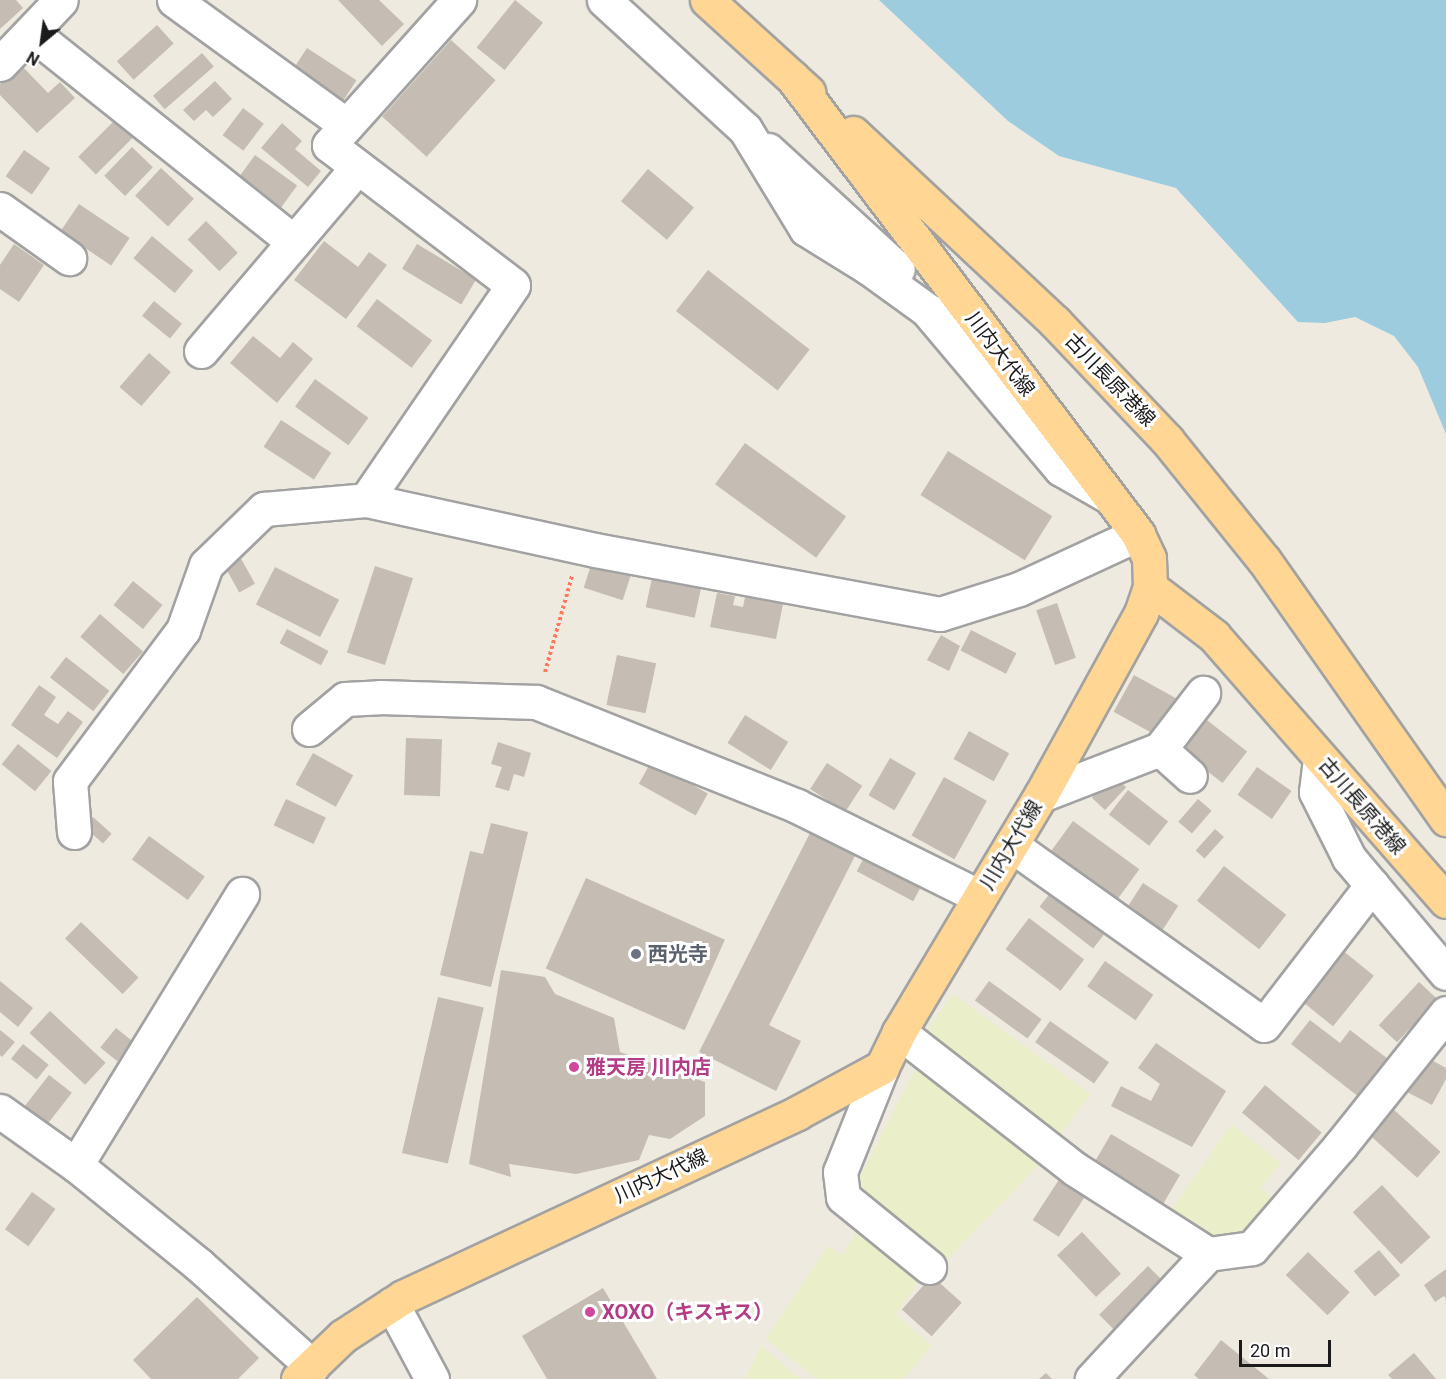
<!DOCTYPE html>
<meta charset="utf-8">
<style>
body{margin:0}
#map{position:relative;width:1446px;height:1379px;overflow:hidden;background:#eeeae0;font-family:Roboto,"Noto Sans JP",sans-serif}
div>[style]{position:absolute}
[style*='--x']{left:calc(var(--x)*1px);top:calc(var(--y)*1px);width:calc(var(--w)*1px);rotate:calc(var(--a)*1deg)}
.farmland>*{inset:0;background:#eaeec9;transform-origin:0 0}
.water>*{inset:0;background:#9dccde}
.building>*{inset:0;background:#c5bcb3;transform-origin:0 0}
.path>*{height:4px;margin-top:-2px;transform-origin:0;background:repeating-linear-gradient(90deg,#ff7860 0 3px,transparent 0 6px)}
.roads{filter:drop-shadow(2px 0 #a2a2a2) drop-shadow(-2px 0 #a2a2a2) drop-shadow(0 2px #a2a2a2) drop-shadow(0 -2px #a2a2a2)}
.minor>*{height:33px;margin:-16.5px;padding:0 16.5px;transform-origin:16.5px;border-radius:16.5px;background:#fff}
.major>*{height:33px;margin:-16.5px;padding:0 16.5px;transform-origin:16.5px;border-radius:16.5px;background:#ffd694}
.dots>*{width:16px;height:16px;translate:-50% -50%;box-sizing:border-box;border:3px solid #fff;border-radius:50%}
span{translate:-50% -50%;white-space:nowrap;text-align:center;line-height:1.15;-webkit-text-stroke:6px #fff;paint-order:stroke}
.street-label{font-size:20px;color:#1b1b1b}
.worship-label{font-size:20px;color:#5b616d;font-weight:700}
.left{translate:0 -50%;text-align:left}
.hotel-label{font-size:20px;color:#b23c85;font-weight:700}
.north{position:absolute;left:12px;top:12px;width:60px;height:60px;-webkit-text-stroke:4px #fff;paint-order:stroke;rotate:209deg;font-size:16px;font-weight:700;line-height:24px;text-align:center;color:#1b1b1b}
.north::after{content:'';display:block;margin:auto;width:21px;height:27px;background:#1b1b1b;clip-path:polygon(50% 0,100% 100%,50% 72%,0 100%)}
.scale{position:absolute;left:1239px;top:1340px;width:92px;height:27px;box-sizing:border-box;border:3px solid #1b1b1b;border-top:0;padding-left:8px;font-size:18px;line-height:21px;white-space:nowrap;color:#1b1b1b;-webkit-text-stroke:4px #fff;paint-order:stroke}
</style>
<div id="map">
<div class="farmland">
<div style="left:953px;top:994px;width:170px;height:55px;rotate:36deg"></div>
<div style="clip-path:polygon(921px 1058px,1044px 1160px,947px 1260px,868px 1201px,857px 1183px)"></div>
<div style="clip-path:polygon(1232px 1124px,1281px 1163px,1261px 1188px,1279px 1204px,1248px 1239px,1220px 1243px,1171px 1210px)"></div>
<div style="clip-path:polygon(863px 1221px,924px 1275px,896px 1314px,932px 1346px,904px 1379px,817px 1379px,766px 1339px,828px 1246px,843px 1255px)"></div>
<div style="clip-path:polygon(761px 1346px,801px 1379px,745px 1379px)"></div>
</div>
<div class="water">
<div style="clip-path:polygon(879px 0,1446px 0,1446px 434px,1418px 367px,1394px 336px,1355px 317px,1325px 323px,1298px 322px,1176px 188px,1059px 156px,1008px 121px)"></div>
</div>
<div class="building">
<div style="clip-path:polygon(0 0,16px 0,23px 8px,0 29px)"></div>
<div style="clip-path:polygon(338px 0,379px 0,404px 24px,382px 46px)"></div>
<div style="left:515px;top:0;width:36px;height:61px;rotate:39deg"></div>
<div style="left:157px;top:25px;width:25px;height:54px;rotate:48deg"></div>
<div style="left:451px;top:40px;width:60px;height:103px;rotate:42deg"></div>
<div style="left:307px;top:48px;width:59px;height:26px;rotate:33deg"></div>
<div style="left:202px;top:53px;width:18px;height:65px;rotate:49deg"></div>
<div style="clip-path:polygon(20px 64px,48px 93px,60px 82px,75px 98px,37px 133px,0 95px,0 84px)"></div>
<div style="clip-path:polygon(215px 81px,232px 99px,213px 117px,206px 110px,194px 121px,183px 110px)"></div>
<div style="left:243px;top:108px;width:26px;height:34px;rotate:37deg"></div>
<div style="left:115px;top:120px;width:25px;height:52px;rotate:45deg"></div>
<div style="clip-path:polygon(282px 123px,302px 141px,295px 149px,321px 171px,308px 187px,261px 148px)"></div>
<div style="left:132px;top:147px;width:29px;height:40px;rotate:44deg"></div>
<div style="left:24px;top:150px;width:32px;height:32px;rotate:35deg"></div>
<div style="left:255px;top:155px;width:52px;height:28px;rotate:36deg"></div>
<div style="left:161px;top:168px;width:45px;height:38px;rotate:43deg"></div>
<div style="left:648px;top:169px;width:60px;height:42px;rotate:40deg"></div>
<div style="left:79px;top:204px;width:61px;height:33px;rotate:34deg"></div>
<div style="left:206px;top:221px;width:45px;height:26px;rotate:45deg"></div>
<div style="left:152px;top:236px;width:54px;height:29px;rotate:40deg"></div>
<div style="clip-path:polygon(324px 241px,358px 267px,369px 252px,387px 265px,346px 319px,294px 280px)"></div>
<div style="clip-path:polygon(14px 244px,44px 265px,19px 302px,0 289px,0 265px)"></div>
<div style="left:417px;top:244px;width:69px;height:29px;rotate:31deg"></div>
<div style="left:708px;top:270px;width:129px;height:52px;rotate:38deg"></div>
<div style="left:377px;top:299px;width:69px;height:34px;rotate:37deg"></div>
<div style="left:154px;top:301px;width:36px;height:19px;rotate:39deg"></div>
<div style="clip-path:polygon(253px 336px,280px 358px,293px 342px,313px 359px,277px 403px,230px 363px)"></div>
<div style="left:149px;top:353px;width:29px;height:45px;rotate:41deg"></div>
<div style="left:315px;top:379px;width:66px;height:34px;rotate:36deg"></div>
<div style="left:281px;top:420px;width:60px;height:32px;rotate:33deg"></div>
<div style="left:745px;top:443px;width:125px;height:51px;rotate:36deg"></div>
<div style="left:948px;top:451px;width:123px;height:52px;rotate:32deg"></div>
<div style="left:239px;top:555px;width:33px;height:18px;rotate:61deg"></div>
<div style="left:592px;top:562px;width:41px;height:27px;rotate:18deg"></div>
<div style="left:375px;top:566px;width:40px;height:91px;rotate:18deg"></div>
<div style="left:275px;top:567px;width:72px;height:42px;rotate:27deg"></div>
<div style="left:652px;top:578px;width:50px;height:30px;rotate:12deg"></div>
<div style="left:133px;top:581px;width:38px;height:31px;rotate:39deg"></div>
<div style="clip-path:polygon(746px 592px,784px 599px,776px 639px,710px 627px,717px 593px,735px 596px,733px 605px,743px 607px)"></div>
<div style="left:1057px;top:603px;width:58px;height:22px;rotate:71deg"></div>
<div style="left:100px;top:614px;width:57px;height:30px;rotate:41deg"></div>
<div style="left:287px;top:629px;width:47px;height:16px;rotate:28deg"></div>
<div style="left:971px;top:630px;width:51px;height:23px;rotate:27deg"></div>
<div style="clip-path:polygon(941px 635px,960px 646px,949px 671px,927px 660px)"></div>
<div style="left:617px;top:655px;width:40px;height:51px;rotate:12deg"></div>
<div style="left:66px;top:657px;width:55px;height:26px;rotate:38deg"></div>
<div style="left:1134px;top:675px;width:49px;height:42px;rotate:29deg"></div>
<div style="clip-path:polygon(39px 685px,56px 697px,44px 715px,58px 724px,68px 711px,83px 722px,57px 758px,11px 725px)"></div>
<div style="left:745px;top:715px;width:51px;height:33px;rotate:32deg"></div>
<div style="left:1203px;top:717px;width:56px;height:40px;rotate:38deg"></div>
<div style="left:969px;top:731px;width:46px;height:32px;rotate:29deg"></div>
<div style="left:406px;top:738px;width:36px;height:57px;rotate:2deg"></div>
<div style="clip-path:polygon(498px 742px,531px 753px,524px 777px,514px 774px,509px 791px,495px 787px,502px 767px,491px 764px)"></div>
<div style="left:18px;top:744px;width:43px;height:26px;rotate:39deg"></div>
<div style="left:313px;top:753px;width:46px;height:36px;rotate:29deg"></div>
<div style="left:890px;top:758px;width:30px;height:43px;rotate:30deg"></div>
<div style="left:651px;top:762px;width:65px;height:25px;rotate:29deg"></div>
<div style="left:827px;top:763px;width:42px;height:31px;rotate:33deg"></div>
<div style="left:1257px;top:767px;width:42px;height:34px;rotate:35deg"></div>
<div style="left:1113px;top:775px;width:18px;height:31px;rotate:43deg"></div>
<div style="left:944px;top:777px;width:49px;height:67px;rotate:29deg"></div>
<div style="left:1128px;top:790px;width:51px;height:31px;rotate:38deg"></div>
<div style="left:286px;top:799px;width:44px;height:29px;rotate:25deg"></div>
<div style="left:1198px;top:799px;width:18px;height:30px;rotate:41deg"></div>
<div style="left:93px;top:817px;width:25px;height:13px;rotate:42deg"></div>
<div style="left:1073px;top:821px;width:82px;height:39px;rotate:36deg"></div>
<div style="clip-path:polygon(491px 823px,528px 832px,491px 987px,440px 975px,470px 851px,483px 854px)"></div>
<div style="clip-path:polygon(812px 829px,857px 852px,769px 1025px,801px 1041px,776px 1091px,699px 1052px)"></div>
<div style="left:1215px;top:829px;width:12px;height:29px;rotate:42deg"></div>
<div style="left:149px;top:836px;width:69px;height:29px;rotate:36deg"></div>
<div style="left:868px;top:850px;width:64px;height:24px;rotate:28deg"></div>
<div style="left:1224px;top:866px;width:79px;height:44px;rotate:38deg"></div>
<div style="left:586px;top:878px;width:152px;height:99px;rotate:24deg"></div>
<div style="left:1058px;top:883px;width:68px;height:30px;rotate:38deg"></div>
<div style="left:1143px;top:883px;width:42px;height:30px;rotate:33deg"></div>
<div style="left:1029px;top:918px;width:69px;height:39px;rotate:37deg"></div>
<div style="left:81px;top:922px;width:80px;height:23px;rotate:44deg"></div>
<div style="left:1342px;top:950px;width:41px;height:65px;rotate:39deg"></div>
<div style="left:1105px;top:961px;width:59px;height:31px;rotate:35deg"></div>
<div style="clip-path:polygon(501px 970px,545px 977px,555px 994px,614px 1018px,620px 1052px,705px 1082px,705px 1116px,670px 1139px,649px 1135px,639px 1160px,576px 1174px,509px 1164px,511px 1177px,469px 1164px)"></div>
<div style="clip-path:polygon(0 981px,33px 1008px,18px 1027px,0 1012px)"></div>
<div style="left:989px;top:981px;width:65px;height:24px;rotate:36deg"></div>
<div style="left:1419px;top:982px;width:25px;height:59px;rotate:43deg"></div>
<div style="left:438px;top:997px;width:47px;height:160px;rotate:13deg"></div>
<div style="left:50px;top:1011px;width:76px;height:30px;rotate:43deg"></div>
<div style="clip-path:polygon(1310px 1020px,1340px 1043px,1350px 1030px,1388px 1059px,1359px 1097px,1291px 1044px)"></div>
<div style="left:1050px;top:1021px;width:72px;height:26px;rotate:35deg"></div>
<div style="left:116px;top:1028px;width:22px;height:25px;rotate:39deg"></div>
<div style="clip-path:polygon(0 1030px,15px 1042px,2px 1057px,0 1055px)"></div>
<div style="clip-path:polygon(1156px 1043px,1226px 1091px,1192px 1147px,1111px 1106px,1121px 1086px,1151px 1101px,1160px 1084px,1138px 1068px)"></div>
<div style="left:23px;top:1044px;width:33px;height:19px;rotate:39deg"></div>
<div style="clip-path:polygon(1426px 1057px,1446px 1068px,1446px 1079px,1432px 1105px,1407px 1092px)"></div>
<div style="left:49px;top:1075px;width:29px;height:45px;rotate:38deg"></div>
<div style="left:1265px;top:1085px;width:74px;height:36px;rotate:40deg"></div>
<div style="left:1393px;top:1109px;width:64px;height:35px;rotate:42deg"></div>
<div style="clip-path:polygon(1111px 1134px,1180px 1175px,1159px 1211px,1094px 1163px)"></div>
<div style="left:1060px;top:1178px;width:31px;height:50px;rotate:33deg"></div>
<div style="left:1382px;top:1185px;width:71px;height:40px;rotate:47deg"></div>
<div style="left:32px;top:1192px;width:29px;height:46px;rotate:36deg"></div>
<div style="left:1082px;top:1232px;width:57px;height:34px;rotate:47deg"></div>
<div style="left:1379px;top:1250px;width:33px;height:33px;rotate:50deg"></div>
<div style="left:1308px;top:1252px;width:58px;height:32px;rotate:44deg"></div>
<div style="left:1148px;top:1266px;width:27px;height:69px;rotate:45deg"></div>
<div style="clip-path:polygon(1446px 1269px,1446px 1299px,1444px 1296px,1435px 1302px,1424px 1285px)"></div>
<div style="left:932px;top:1276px;width:40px;height:45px;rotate:42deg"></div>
<div style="clip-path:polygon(603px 1288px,657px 1379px,547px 1379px,522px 1336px)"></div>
<div style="clip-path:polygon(197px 1297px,259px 1358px,238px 1379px,151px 1379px,133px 1360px)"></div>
<div style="clip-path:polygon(1221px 1340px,1269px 1379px,1199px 1379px,1194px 1375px)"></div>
<div style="clip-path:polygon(1414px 1353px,1436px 1379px,1392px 1379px,1388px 1375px)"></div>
<div style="clip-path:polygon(1046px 1373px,1052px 1379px,1039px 1379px)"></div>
</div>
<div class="path">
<div style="--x:545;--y:672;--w:100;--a:-74.3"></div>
</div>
<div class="roads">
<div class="minor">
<div style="--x:174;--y:0;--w:213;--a:36"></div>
<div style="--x:604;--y:0;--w:191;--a:42.5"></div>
<div style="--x:745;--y:129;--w:117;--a:58.6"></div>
<div style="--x:806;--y:229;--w:74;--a:31.8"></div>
<div style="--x:869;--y:268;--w:72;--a:35.9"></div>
<div style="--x:927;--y:310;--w:208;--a:49.9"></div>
<div style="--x:1061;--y:469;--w:54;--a:29.9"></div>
<div style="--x:32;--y:33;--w:335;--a:38.6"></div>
<div style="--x:0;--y:64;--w:88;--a:-46.4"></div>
<div style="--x:768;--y:150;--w:176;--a:42.5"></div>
<div style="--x:0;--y:209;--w:85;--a:35.4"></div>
<div style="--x:201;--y:351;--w:240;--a:-49.6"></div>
<div style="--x:366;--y:500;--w:260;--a:-55.6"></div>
<div style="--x:513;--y:285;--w:231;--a:-142.7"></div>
<div style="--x:329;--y:145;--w:195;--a:-48.1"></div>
<div style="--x:309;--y:729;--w:47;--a:-39.8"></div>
<div style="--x:345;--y:699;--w:35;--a:-3"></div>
<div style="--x:380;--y:697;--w:156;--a:1.8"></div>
<div style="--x:536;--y:702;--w:281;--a:21.7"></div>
<div style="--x:797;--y:806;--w:204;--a:26.4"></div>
<div style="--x:1160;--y:749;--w:71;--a:-52.5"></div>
<div style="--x:1320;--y:759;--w:33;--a:97"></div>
<div style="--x:1316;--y:792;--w:74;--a:63.4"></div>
<div style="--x:1349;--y:858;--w:150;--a:49.9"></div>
<div style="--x:1041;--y:795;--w:128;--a:-21.1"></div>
<div style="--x:1160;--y:749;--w:40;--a:42"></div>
<div style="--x:74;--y:832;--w:51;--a:-94.5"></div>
<div style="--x:70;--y:781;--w:189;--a:-53.2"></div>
<div style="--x:183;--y:630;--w:69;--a:-70.5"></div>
<div style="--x:206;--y:565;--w:81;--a:-44"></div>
<div style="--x:264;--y:509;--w:102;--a:-5"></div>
<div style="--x:366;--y:500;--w:234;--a:12.3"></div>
<div style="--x:595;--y:550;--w:351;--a:10.5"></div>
<div style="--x:940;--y:614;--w:83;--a:-17.6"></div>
<div style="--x:1019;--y:589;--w:131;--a:-24.8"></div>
<div style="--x:1011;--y:845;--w:310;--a:35.4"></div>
<div style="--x:1264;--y:1025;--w:177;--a:-52.4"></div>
<div style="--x:899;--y:1032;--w:223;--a:37.9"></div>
<div style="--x:1075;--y:1169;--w:158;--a:32.6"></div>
<div style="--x:1208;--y:1254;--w:171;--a:132.9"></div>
<div style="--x:882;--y:1067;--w:113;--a:111.8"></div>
<div style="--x:840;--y:1172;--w:25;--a:83"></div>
<div style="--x:843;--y:1197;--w:111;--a:39.1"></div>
<div style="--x:0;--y:1111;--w:93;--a:35.4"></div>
<div style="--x:76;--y:1165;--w:159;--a:39.1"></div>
<div style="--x:199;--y:1265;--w:152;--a:41.8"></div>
<div style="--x:76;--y:1165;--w:318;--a:-58.5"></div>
<div style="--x:1208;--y:1254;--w:44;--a:-7.8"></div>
<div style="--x:1252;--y:1248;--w:135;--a:-49.2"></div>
<div style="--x:1340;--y:1146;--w:170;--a:-51.4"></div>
<div style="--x:392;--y:1304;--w:85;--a:61.9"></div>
</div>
<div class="major">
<div style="--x:707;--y:0;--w:137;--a:42.3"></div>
<div style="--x:853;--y:133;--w:277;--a:43.1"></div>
<div style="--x:1055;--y:322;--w:163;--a:46.5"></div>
<div style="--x:1167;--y:440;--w:154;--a:51.1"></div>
<div style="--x:1264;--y:560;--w:317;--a:54.9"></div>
<div style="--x:1150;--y:587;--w:81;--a:37.4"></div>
<div style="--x:1214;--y:636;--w:352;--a:48.8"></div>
<div style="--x:298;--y:1379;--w:62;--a:-43.7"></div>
<div style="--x:343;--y:1336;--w:72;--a:-33"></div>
<div style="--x:403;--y:1297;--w:435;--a:-25"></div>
<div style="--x:797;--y:1113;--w:97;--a:-28.4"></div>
<div style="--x:882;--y:1067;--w:39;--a:-64"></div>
<div style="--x:899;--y:1032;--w:276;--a:-59.1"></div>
<div style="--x:1041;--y:795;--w:208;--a:-61.2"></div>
<div style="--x:1141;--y:613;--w:28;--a:-71"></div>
<div style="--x:1150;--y:587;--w:29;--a:-92"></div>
<div style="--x:1149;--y:558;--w:26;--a:-115"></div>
<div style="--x:1138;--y:534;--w:573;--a:-127.13"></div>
</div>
</div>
<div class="dots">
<div style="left:636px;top:954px;background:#6b7280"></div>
<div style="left:574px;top:1067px;background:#d1479c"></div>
<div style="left:590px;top:1312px;background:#d1479c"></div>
</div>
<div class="street-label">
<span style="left:1000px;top:354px;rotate:53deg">川内大代線</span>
<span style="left:1110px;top:380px;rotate:46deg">古川長原港線</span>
<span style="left:1362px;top:806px;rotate:49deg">古川長原港線</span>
<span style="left:1011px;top:845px;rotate:-59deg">川内大代線</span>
<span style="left:661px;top:1176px;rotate:-25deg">川内大代線</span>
</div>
<div class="worship-label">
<span class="left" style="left:648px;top:954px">西光寺</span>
</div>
<div class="hotel-label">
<span class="left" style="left:586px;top:1067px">雅天房 川内店</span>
<span class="left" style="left:602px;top:1312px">XOXO（キスキス）</span>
</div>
<div class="north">N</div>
<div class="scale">20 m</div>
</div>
